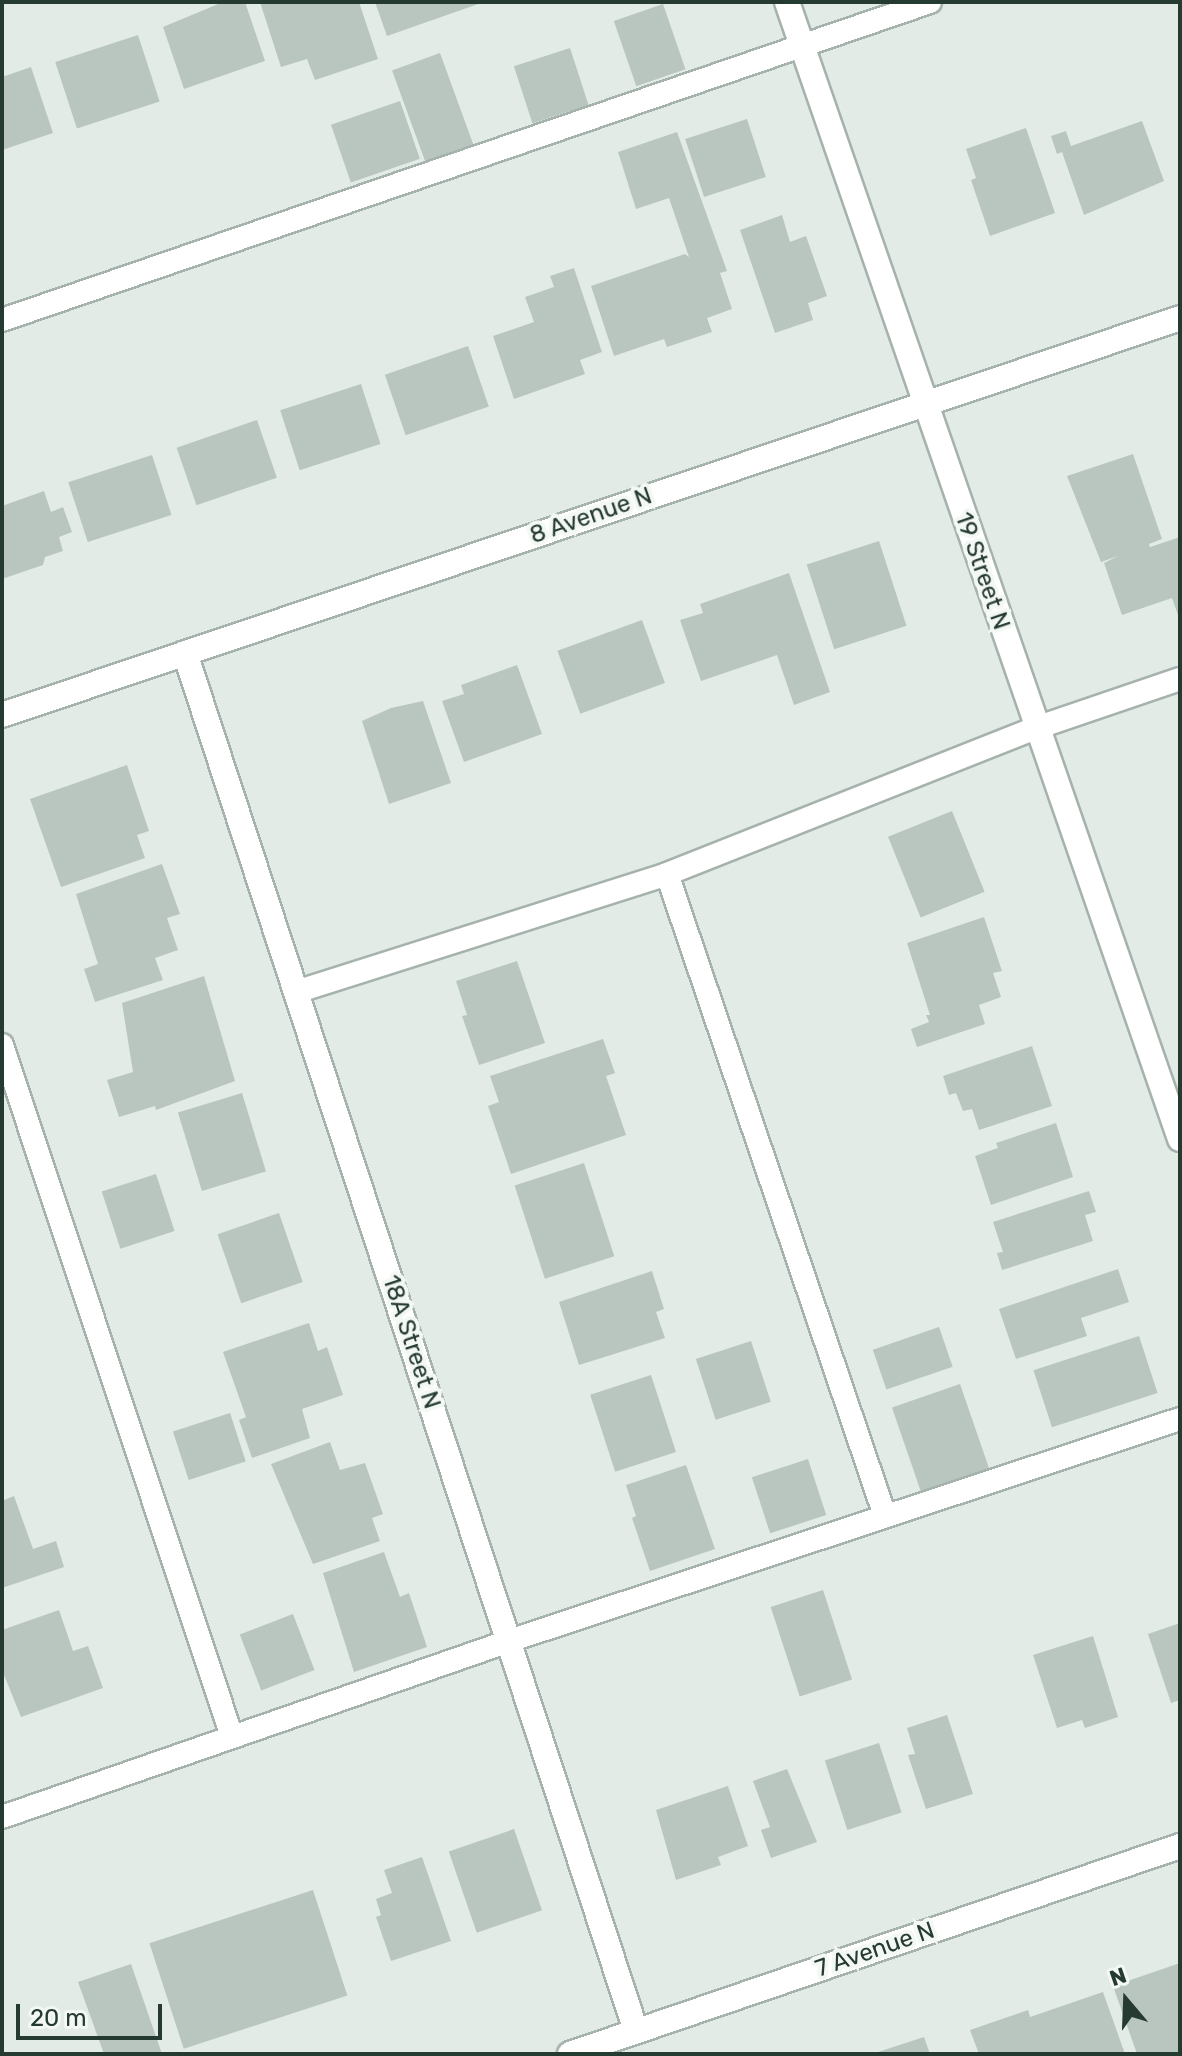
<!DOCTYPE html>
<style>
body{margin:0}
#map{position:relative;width:1182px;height:2056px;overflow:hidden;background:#e3ebe6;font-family:Rubik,sans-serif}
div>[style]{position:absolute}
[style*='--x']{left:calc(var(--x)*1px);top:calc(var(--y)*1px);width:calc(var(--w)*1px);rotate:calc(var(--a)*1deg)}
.building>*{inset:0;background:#b9c6bf;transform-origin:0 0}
.roads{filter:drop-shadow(2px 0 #a6b2ac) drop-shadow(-2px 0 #a6b2ac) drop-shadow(0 2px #a6b2ac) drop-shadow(0 -2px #a6b2ac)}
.lane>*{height:22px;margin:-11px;padding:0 11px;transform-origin:11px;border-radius:11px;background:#fff}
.street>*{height:24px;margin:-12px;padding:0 12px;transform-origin:12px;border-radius:12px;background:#fff}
span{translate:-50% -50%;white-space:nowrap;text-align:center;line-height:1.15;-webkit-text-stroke:8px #f4f8f5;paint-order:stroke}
.street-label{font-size:24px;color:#253a31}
.frame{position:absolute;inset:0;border:4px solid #253a31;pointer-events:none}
.north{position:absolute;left:1086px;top:1960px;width:80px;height:80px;-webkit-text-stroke:6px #f4f8f5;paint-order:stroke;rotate:341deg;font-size:22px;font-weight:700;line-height:32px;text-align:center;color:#253a31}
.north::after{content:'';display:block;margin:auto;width:28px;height:36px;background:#253a31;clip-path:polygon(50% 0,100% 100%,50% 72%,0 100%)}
.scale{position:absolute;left:16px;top:2004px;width:146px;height:36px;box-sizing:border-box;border:4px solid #253a31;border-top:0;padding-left:10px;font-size:24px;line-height:28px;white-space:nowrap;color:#253a31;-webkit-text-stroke:6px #f4f8f5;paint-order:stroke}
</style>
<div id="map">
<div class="building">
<div style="clip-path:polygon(223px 2px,245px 2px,265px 61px,184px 89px,163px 27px)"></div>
<div style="clip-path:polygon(260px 2px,359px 2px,378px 59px,315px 80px,307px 59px,281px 67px)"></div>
<div style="clip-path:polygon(375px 2px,484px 2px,387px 36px)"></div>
<div style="left:663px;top:4px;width:69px;height:52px;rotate:71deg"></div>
<div style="left:138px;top:35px;width:70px;height:87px;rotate:72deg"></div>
<div style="left:570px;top:48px;width:60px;height:59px;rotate:72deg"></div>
<div style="left:440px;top:53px;width:99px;height:51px;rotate:70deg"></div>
<div style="clip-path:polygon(31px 67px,53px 133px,2px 150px,2px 77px)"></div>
<div style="left:400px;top:101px;width:61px;height:73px;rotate:71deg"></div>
<div style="left:747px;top:119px;width:61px;height:65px;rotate:72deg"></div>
<div style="clip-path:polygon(1142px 121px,1164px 181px,1084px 215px,1062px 152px,1057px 154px,1051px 136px,1066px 131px,1071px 146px)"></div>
<div style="clip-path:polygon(1026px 128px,1055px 213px,990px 236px,971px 180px,976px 178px,966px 149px)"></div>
<div style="clip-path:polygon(677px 132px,727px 271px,720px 273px,732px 309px,707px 318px,712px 332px,667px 347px,664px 339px,614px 356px,591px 286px,685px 254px,689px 257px,669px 198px,636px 209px,618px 152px)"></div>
<div style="clip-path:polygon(782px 215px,790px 242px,806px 236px,827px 296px,808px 303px,813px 320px,775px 333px,740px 230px)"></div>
<div style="clip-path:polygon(574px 268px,602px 352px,580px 360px,585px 374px,514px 399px,493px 336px,534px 322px,525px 297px,554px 287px,550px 276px)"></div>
<div style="left:468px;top:346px;width:64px;height:88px;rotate:71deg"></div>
<div style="left:361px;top:384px;width:63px;height:85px;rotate:72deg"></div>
<div style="left:257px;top:420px;width:61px;height:85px;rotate:71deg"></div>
<div style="clip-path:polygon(1133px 454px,1162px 539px,1149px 544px,1150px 547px,1180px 537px,1178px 615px,1172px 598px,1122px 615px,1104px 563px,1118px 556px,1101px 562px,1067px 476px)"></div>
<div style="left:152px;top:455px;width:63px;height:88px;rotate:72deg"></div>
<div style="clip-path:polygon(44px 491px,51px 512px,63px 507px,72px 532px,59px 537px,63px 551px,45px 557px,43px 565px,2px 579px,2px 506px)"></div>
<div style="left:879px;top:541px;width:89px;height:76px;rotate:72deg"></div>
<div style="clip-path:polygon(789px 573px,830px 692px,794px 705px,777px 655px,701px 681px,680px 620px,703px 613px,700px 604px)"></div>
<div style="left:642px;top:620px;width:67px;height:90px;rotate:70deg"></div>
<div style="clip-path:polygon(517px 665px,542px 734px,464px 762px,442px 701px,464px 694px,461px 685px)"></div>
<div style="clip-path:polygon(423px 701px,451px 783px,389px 804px,362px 721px,391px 708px)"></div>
<div style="clip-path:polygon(127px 765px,149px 831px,137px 835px,145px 858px,61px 887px,30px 799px)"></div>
<div style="left:952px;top:811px;width:87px;height:69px;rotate:68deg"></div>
<div style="clip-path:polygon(162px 864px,180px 914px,167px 918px,178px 950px,155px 958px,163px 980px,95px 1002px,84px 969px,98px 964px,76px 894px)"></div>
<div style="clip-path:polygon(984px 917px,1002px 971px,993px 973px,1001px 997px,979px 1005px,985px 1024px,917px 1047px,911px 1029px,929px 1022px,926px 1015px,930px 1015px,907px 943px)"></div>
<div style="clip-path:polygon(517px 961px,545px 1043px,479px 1065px,462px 1016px,467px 1015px,456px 981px)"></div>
<div style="clip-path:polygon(204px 976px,235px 1081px,156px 1110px,155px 1106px,119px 1117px,107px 1080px,133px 1072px,122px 1003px)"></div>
<div style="clip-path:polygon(603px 1039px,615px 1073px,606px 1076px,626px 1135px,511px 1174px,488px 1106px,499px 1102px,490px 1076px)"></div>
<div style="clip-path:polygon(1032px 1046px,1052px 1106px,979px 1130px,972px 1109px,963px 1111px,956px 1093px,949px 1095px,943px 1076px)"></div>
<div style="left:242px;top:1093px;width:82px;height:67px;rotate:73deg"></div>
<div style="clip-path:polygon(1056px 1123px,1073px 1177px,991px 1205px,975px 1156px,998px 1148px,996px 1143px)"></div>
<div style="left:584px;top:1163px;width:98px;height:73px;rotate:72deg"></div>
<div style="left:156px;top:1174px;width:60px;height:57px;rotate:72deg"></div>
<div style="clip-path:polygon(1089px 1191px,1096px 1212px,1085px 1215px,1093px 1241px,1002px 1270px,997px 1253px,1003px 1252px,993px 1222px)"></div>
<div style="left:279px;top:1213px;width:73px;height:65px;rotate:71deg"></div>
<div style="clip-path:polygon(1118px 1269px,1129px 1302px,1081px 1318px,1087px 1336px,1016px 1359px,999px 1309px)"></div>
<div style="clip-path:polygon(652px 1271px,664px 1309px,656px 1312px,665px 1338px,579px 1365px,559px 1302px)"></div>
<div style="clip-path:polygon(309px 1323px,318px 1351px,327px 1347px,343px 1395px,302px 1409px,310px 1438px,252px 1458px,239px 1420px,246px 1417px,223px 1352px)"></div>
<div style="left:939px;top:1327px;width:42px;height:70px;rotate:71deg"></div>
<div style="left:1139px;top:1336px;width:60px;height:111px;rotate:72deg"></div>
<div style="left:751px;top:1341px;width:64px;height:58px;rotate:72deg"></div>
<div style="left:651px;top:1375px;width:81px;height:64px;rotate:72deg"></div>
<div style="left:960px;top:1384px;width:90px;height:72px;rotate:71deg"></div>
<div style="left:230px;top:1413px;width:51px;height:60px;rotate:72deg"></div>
<div style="clip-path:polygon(330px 1442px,340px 1470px,365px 1463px,383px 1514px,372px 1518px,380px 1541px,313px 1564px,271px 1464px)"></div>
<div style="left:808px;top:1459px;width:59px;height:59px;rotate:72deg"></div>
<div style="clip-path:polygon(686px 1465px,715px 1549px,650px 1571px,632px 1518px,636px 1516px,626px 1485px)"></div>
<div style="clip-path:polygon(14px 1496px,33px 1549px,56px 1541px,64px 1567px,2px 1588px,2px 1501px)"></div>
<div style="clip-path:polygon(384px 1552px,400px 1597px,409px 1593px,427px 1647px,354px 1672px,323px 1573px)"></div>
<div style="left:823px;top:1590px;width:94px;height:55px;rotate:72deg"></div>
<div style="clip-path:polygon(59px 1610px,73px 1651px,88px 1646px,103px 1688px,21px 1717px,2px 1670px,2px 1630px)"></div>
<div style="left:293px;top:1614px;width:60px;height:57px;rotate:69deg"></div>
<div style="clip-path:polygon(1180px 1623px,1180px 1700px,1171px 1703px,1148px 1634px)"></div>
<div style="clip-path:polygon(1093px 1636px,1118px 1717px,1085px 1728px,1082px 1720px,1057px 1728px,1033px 1655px)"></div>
<div style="clip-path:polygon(947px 1715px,973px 1794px,926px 1809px,908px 1755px,915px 1754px,907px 1728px)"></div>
<div style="left:879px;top:1743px;width:73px;height:57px;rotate:72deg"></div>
<div style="clip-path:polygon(787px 1769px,817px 1842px,771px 1858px,761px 1830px,770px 1827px,753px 1781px)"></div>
<div style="clip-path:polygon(728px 1786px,748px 1846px,718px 1857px,721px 1865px,676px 1880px,656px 1810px)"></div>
<div style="left:514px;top:1829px;width:86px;height:69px;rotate:71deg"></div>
<div style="clip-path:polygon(422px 1857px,451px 1941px,391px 1961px,376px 1917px,381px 1915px,376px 1899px,392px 1893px,384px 1870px)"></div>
<div style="left:313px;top:1890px;width:111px;height:172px;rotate:72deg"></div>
<div style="clip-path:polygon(1180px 1963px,1180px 2054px,1137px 2054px,1113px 1986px)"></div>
<div style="clip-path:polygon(131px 1964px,162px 2054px,104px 2054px,78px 1982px)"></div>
<div style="clip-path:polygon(1103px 1992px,1125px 2054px,979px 2054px,970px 2030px,1028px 2010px,1030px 2017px)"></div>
<div style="clip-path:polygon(924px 2037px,930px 2054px,875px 2054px,875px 2053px)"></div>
</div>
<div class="roads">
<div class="lane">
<div style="--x:2;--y:320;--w:981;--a:-18.92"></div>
<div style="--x:667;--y:874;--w:678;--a:71.24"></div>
<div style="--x:296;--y:992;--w:389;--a:-17.6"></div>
<div style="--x:667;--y:874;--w:397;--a:-21.6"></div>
<div style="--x:1036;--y:728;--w:152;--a:-18.8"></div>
<div style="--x:2;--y:1045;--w:729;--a:71.61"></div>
<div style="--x:2;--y:1817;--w:537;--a:-19.14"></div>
<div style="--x:509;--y:1641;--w:707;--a:-18.31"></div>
</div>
<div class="street">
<div style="--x:787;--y:2;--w:1203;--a:70.93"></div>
<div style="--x:185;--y:653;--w:1450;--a:71.88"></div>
<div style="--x:2;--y:715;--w:1243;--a:-18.62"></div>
<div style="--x:570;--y:2054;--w:644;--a:-18.83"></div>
</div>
</div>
<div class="street-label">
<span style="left:591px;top:516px;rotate:-19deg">8 Avenue N</span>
<span style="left:982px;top:571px;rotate:71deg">19 Street N</span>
<span style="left:411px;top:1342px;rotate:72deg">18A Street N</span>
<span style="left:875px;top:1950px;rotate:-19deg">7 Avenue N</span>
</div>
<div class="frame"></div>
<div class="north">N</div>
<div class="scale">20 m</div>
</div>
